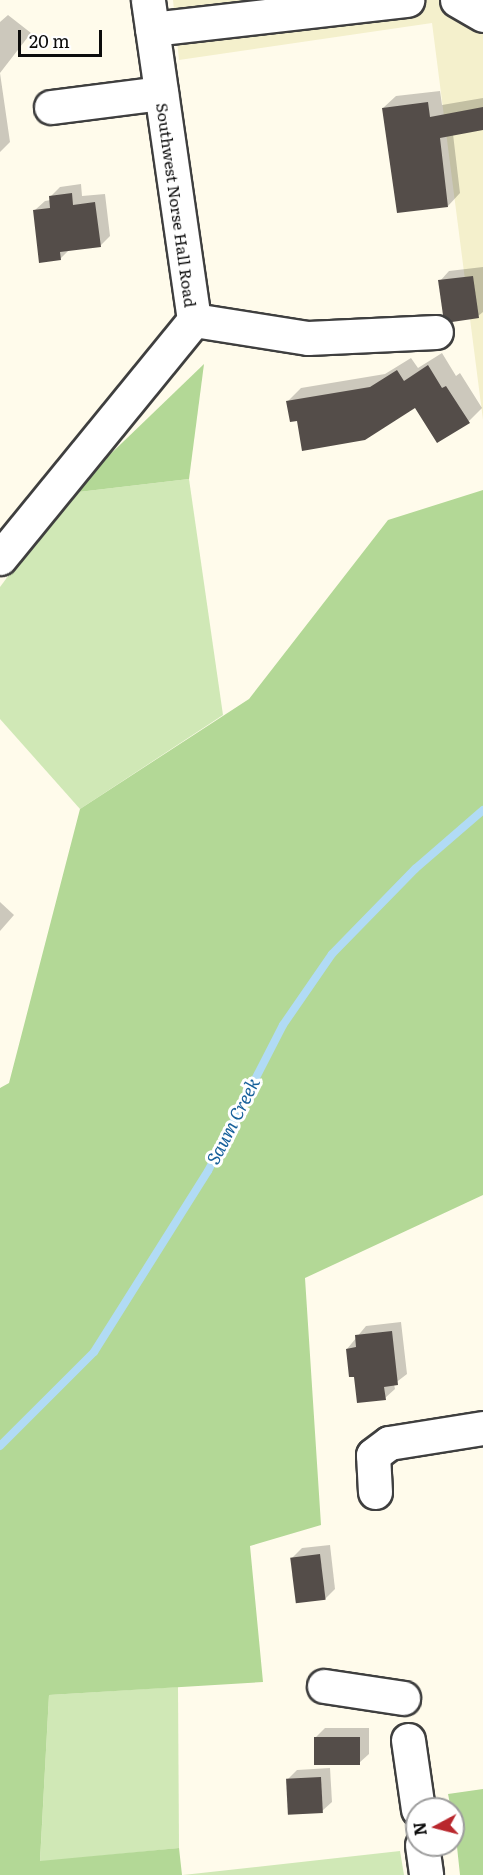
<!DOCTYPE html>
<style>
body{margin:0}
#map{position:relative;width:483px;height:1875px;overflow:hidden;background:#fffbeb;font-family:Literata,serif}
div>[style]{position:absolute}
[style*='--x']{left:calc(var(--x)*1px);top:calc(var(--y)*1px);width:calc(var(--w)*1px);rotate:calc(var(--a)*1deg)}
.farmland>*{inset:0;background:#f4f0cc}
.green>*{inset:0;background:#d0e8b6}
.forest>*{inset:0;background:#b3d896}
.shadow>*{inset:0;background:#0003}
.stream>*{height:8px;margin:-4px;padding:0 4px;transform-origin:4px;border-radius:4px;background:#b1dbf5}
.building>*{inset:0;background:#544d49;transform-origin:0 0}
.roads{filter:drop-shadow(2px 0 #3f3f3f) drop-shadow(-2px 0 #3f3f3f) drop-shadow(0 2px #3f3f3f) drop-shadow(0 -2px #3f3f3f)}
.minor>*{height:33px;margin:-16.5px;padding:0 16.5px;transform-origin:16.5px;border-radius:16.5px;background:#fff}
span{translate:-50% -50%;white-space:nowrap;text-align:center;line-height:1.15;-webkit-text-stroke:6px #fff;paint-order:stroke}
.street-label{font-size:16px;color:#0c0c0c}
.water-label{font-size:18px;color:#18619b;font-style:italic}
.north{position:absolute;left:405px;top:1797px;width:60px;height:60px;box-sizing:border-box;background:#fff;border:2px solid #9e9e9e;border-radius:50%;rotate:263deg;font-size:16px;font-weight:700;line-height:24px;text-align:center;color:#0c0c0c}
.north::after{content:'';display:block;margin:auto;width:21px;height:27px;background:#b9272d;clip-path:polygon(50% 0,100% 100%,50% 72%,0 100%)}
.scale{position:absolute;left:18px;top:30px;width:84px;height:27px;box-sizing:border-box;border:3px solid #0c0c0c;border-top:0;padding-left:8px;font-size:18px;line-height:21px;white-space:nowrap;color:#0c0c0c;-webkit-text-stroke:4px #fff;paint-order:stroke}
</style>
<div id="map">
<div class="farmland">
<div style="clip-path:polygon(173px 0,483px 0,483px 420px,432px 23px,179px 60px)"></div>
</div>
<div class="green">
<div style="clip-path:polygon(189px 479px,223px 715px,80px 809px,0 719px,0 587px,70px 493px)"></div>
<div style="clip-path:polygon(178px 1687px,179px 1848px,40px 1862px,49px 1695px)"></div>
<div style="clip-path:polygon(400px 1851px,404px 1875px,183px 1875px)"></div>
</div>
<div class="forest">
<div style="clip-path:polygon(204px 364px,189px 479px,70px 493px)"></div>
<div style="clip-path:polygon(483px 490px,483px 1195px,305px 1278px,321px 1525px,250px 1546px,263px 1682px,49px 1695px,40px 1861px,179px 1848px,182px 1875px,0 1875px,0 1088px,9px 1083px,80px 809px,249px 699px,388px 520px)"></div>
<div style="clip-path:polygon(483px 1789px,483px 1875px,460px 1875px,453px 1809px,451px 1809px,448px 1794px)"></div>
</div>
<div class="shadow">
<div style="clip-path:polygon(8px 15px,31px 33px,0 73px,10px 142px,0 152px,0 22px)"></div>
<div style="clip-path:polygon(440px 91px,442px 105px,483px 98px,483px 129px,453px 134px,460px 193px,448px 206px,383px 108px,396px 96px)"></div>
<div style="clip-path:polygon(81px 184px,82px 196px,105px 194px,110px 236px,100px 246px,69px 250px,60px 259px,35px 210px,45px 201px,51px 200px,51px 196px,60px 187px)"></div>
<div style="clip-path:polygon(483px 267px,483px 312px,478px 316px,440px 281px,449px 271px)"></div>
<div style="clip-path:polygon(442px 353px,456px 376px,460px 373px,482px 408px,469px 421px,415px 406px,298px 419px,288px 401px,301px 388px,385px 374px,411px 358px,418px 368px)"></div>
<div style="clip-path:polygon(0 902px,14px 915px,0 931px)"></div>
<div style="clip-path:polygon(401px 1322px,407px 1374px,394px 1384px,395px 1389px,385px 1398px,355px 1375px,347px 1349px,366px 1326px)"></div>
<div style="clip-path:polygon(330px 1545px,335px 1589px,325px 1599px,292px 1558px,302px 1548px)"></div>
<div style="clip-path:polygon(325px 1728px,369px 1728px,369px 1754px,359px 1763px,316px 1737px)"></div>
<div style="clip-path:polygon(330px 1768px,332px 1802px,322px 1811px,287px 1780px,297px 1770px)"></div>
</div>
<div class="stream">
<div style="--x:0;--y:1446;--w:133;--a:-45"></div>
<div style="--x:94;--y:1352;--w:214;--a:-57.8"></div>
<div style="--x:208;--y:1171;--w:164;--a:-62.8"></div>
<div style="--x:283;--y:1025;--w:86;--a:-55.4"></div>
<div style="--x:332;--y:954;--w:119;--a:-45.7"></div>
<div style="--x:415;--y:869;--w:90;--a:-40.9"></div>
</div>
<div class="building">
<div style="clip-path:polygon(428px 102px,430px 117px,483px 107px,483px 130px,440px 138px,448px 207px,397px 213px,382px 108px)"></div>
<div style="clip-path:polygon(72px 193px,73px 205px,95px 202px,101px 247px,60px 252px,61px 260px,39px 263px,33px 210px,50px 208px,49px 196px)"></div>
<div style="clip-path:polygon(473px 276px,479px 318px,452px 322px,443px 315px,438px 280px)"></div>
<div style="clip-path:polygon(428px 365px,442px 388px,446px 386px,470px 423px,437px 443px,415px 408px,365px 440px,302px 451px,297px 421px,290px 422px,286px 401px,370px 387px,397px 370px,404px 381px)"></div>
<div style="clip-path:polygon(392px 1331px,398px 1385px,384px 1387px,386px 1400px,357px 1403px,354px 1377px,349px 1377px,346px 1349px,356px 1347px,355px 1335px)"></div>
<div style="left:320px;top:1554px;width:46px;height:30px;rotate:83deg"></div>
<div style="left:314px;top:1737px;width:46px;height:28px"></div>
<div style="left:321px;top:1777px;width:36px;height:35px;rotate:87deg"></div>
</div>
<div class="roads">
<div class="minor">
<div style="--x:457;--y:0;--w:30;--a:30"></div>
<div style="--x:152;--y:29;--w:257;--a:-6.5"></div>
<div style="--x:51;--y:107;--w:111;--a:-7.3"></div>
<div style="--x:194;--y:320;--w:115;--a:9"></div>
<div style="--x:308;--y:338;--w:128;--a:-2.7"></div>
<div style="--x:0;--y:558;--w:307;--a:-50.8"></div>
<div style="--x:194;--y:320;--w:323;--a:-98.2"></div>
<div style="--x:375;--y:1492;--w:37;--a:-93"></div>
<div style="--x:373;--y:1455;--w:20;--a:-37"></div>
<div style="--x:389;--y:1443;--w:95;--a:-9.1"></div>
<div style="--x:324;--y:1686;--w:80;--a:8.6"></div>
<div style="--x:408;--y:1740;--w:70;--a:81.8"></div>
<div style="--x:422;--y:1845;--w:30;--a:82"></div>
</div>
</div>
<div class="street-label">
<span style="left:177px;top:205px;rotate:82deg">Southwest Norse Hall Road</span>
</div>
<div class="water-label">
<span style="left:233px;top:1121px;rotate:-63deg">Saum Creek</span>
</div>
<div class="north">N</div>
<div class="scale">20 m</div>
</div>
